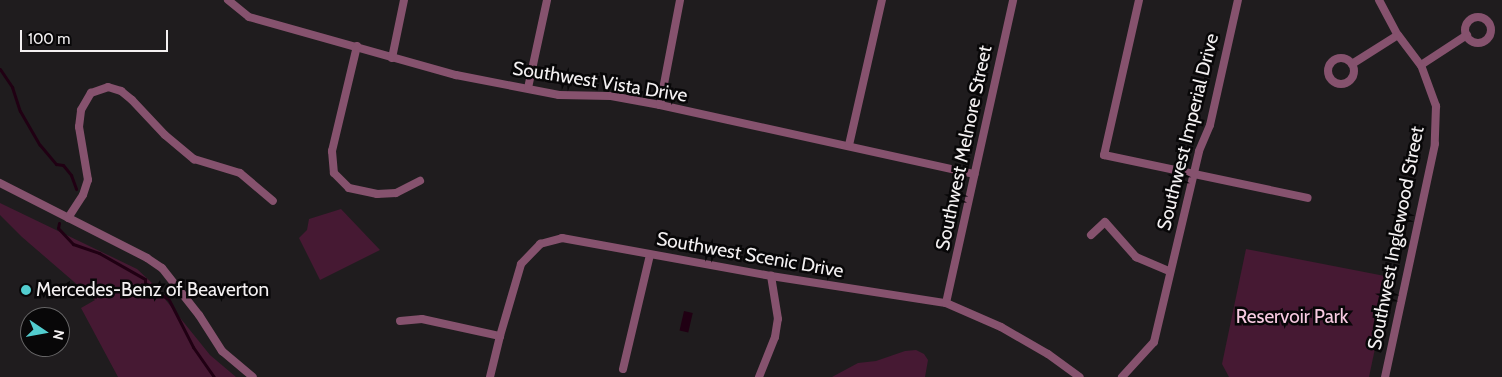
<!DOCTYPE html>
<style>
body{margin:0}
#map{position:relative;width:1502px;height:377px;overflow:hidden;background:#1f1c1e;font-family:Cabin,sans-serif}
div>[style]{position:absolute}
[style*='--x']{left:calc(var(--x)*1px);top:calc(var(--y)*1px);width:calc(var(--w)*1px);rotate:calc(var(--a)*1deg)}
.green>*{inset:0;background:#461933}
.water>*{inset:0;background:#200013;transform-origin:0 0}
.stream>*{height:3px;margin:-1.5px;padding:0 1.5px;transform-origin:1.5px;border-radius:1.5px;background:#200013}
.street>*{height:8px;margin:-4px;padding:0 4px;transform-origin:4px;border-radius:4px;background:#86526e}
.street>.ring{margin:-4px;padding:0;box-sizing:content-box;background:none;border:8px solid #86526e;border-radius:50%}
.dots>*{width:14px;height:14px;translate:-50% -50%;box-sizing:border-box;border:2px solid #080708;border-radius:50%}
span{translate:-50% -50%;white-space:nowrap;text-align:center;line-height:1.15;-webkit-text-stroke:5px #080708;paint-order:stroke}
.street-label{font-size:19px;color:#f4f1f2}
.poi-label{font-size:19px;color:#f4f1f2}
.left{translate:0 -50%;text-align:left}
.park-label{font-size:19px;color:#f7cae1}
.north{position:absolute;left:20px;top:307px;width:50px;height:50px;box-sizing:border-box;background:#080708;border:1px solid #666566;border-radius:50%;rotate:102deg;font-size:14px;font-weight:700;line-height:20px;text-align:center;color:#f4f1f2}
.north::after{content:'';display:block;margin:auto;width:18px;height:22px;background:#52cdcf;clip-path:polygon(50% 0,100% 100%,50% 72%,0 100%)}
.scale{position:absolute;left:20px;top:30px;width:148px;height:22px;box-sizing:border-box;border:2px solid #f4f1f2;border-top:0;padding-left:6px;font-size:15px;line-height:18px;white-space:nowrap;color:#f4f1f2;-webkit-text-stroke:4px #080708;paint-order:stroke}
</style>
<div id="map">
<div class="green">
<div style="clip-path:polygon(0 203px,137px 269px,152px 283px,210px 355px,236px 377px,118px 377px,81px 308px,95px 300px,22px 237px,0 215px)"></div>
<div style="clip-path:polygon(341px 209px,380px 250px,320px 280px,299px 238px,307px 230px,309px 219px)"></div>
<div style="clip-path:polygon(1246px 249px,1390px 277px,1369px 377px,1229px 377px,1222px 364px)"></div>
<div style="clip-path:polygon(916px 350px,924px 354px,928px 360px,925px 377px,832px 377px,858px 363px,876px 361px,905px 351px)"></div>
</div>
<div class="water">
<div style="left:684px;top:311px;width:9px;height:20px;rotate:13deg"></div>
</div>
<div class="stream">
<div style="--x:0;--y:69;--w:22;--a:56"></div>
<div style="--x:12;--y:87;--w:25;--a:72"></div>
<div style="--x:20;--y:111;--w:39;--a:60"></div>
<div style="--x:40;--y:145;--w:25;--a:50"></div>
<div style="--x:56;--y:164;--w:7;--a:8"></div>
<div style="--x:63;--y:165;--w:13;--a:51"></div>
<div style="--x:71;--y:175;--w:15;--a:70"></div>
<div style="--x:59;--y:223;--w:5;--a:101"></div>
<div style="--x:58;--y:228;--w:22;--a:47"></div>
<div style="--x:73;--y:244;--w:28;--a:19"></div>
<div style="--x:99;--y:253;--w:53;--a:29.5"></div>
<div style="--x:145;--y:279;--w:4;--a:90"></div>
<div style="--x:145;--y:283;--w:29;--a:35"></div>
<div style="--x:169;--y:300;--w:53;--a:62.9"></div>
<div style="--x:193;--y:347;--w:37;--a:55"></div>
</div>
<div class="street">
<div style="--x:228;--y:0;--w:27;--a:39"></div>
<div style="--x:249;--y:17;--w:215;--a:15.7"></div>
<div style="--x:456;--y:75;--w:105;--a:11"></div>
<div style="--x:559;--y:95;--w:52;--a:1.1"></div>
<div style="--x:611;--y:96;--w:50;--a:10.4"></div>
<div style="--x:660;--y:105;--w:322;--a:12.4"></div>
<div style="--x:1139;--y:0;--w:159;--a:102.7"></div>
<div style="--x:1104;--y:155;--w:208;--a:11.9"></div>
<div style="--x:1379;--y:0;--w:40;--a:62"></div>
<div style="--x:1398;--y:35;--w:38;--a:53"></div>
<div style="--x:1421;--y:65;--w:44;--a:69.9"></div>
<div style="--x:1436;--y:106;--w:38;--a:92"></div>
<div style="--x:1435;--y:144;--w:238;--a:102.1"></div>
<div class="ring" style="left:1465px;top:17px;width:18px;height:18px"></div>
<div style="--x:357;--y:46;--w:108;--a:103.4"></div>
<div style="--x:332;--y:151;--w:22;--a:85"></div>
<div style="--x:334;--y:173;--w:21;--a:45"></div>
<div style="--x:349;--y:188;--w:29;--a:12"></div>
<div style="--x:377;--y:194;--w:19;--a:-3"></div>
<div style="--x:396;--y:193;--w:27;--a:-27"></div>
<div style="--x:392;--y:58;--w:59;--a:-78.3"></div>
<div class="ring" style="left:1328px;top:58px;width:18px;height:18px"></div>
<div style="--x:1352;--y:64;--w:54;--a:-32.2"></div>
<div style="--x:1421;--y:65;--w:55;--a:-33.1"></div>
<div style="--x:528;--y:88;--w:90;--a:-77.8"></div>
<div style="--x:660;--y:105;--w:107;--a:-79.2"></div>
<div style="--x:849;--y:145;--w:149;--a:-77.2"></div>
<div style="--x:0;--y:183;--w:165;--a:27"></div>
<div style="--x:147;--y:258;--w:18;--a:34"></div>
<div style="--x:162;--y:268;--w:60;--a:51.8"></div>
<div style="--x:199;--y:315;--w:43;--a:57.4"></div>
<div style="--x:222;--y:351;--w:40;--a:40"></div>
<div style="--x:68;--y:218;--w:27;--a:-57"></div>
<div style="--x:83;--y:195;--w:16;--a:-72"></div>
<div style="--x:88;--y:180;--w:54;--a:-99.6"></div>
<div style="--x:79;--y:127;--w:17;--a:-83"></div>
<div style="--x:81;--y:110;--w:20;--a:-60"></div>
<div style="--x:91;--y:93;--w:18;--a:-19"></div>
<div style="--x:108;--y:87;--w:14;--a:17"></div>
<div style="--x:121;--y:91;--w:14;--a:39"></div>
<div style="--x:132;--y:100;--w:48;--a:46.7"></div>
<div style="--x:165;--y:135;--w:38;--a:40"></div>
<div style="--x:194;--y:159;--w:48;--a:16.9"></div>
<div style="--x:240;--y:173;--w:43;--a:40.3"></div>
<div style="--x:1091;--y:235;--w:19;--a:-43"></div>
<div style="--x:1105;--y:222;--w:47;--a:48.5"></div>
<div style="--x:1136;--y:257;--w:36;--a:23"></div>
<div style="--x:946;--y:303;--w:310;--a:-77.5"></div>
<div style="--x:400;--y:321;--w:22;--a:-5"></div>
<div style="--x:422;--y:319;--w:80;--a:12.3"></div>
<div style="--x:623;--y:369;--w:117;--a:-76.7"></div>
<div style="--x:490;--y:377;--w:42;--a:-76.3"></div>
<div style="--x:500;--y:336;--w:75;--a:-73.7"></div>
<div style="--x:521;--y:264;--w:28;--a:-46"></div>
<div style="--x:540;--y:244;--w:23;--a:-15"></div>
<div style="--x:562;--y:238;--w:212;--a:10.3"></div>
<div style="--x:771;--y:276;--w:177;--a:8.8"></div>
<div style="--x:946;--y:303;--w:60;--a:23.6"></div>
<div style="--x:1001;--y:327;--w:54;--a:29.9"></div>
<div style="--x:1048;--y:354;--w:39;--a:36"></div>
<div style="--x:759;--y:377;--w:43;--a:-68.2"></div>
<div style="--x:775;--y:337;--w:18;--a:-81"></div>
<div style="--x:778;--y:319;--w:44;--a:-99.2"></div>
<div style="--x:1122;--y:377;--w:47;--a:-47.6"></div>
<div style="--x:1154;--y:342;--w:196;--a:-76.7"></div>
<div style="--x:1199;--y:151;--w:28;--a:-67"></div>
<div style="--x:1210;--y:125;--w:128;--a:-77.4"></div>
</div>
<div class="dots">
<div style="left:26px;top:290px;background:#52cdcf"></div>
</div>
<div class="street-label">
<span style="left:600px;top:82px;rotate:9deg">Southwest Vista Drive</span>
<span style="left:1188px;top:132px;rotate:-76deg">Southwest Imperial Drive</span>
<span style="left:964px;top:148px;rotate:-78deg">Southwest Melnore Street</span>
<span style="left:1396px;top:238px;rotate:-79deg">Southwest Inglewood Street</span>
<span style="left:750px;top:255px;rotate:10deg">Southwest Scenic Drive</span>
</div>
<div class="poi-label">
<span class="left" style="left:36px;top:290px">Mercedes-Benz of Beaverton</span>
</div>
<div class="park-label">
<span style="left:1292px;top:317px">Reservoir Park</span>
</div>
<div class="north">N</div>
<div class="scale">100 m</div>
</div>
